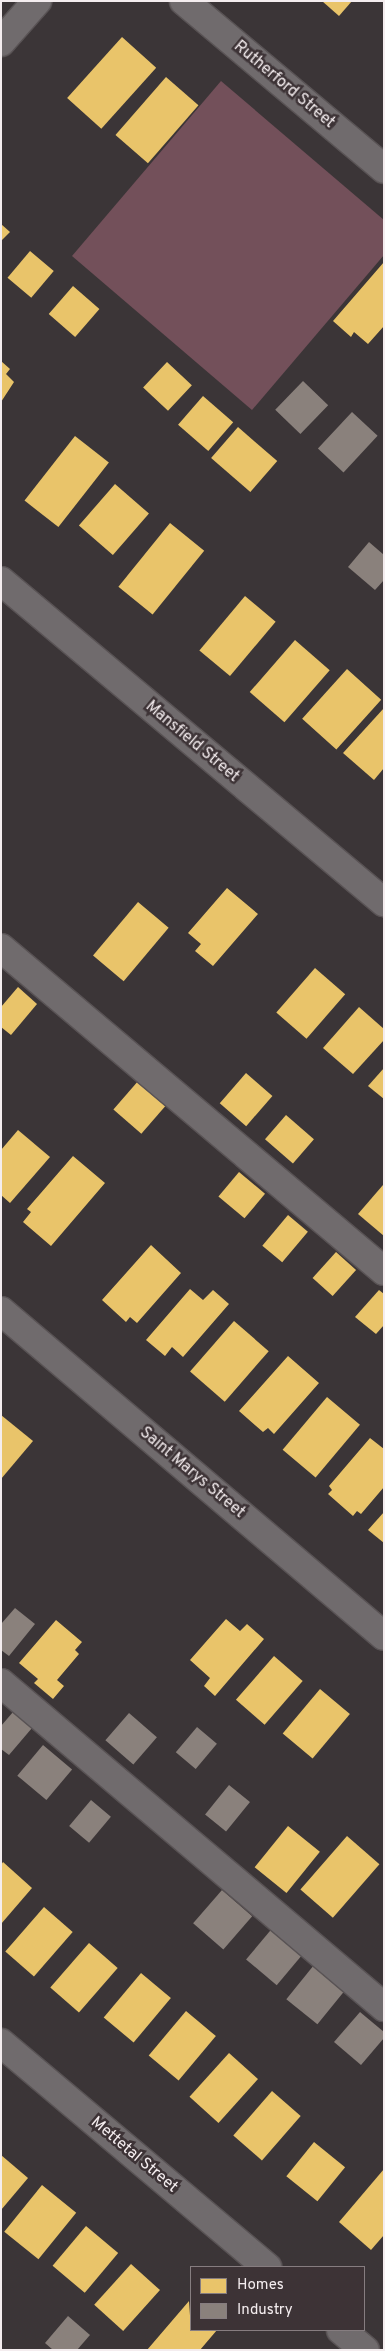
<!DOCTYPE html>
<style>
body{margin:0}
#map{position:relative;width:385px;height:2351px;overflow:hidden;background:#3b3537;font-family:Overpass,sans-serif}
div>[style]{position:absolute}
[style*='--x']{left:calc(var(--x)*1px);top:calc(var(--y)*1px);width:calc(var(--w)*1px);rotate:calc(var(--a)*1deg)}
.green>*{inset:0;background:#73505a}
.homes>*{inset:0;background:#e9c46a;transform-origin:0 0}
.industry>*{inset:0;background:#8a817c;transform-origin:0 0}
.roads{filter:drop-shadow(1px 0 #595355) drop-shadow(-1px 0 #595355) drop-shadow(0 1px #595355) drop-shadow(0 -1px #595355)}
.minor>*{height:28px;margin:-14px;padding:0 14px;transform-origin:14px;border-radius:14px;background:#706b6d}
span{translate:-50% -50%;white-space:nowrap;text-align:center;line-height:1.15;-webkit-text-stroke:5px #3d3336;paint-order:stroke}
.street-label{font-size:16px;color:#f4edef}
.frame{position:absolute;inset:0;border:2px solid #f4edef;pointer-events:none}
.legend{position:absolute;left:190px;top:2266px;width:175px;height:65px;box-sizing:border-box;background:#3d3336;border:1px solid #867d80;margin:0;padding:6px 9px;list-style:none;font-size:15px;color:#f4edef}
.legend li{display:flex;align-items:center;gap:10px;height:25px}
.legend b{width:25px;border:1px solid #867d80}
</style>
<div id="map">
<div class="green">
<div style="clip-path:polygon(221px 81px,384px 220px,384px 255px,252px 410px,72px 256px)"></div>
</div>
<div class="homes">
<div style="clip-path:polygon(322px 1px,352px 1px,339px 16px)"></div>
<div style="left:122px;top:37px;width:46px;height:82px;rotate:42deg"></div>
<div style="left:166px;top:77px;width:43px;height:77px;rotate:41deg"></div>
<div style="clip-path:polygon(1px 224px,10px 232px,1px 241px)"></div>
<div style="left:30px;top:251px;width:31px;height:35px;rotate:40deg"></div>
<div style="clip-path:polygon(384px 262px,384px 326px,368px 344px,354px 332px,351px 337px,333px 321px)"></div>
<div style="left:73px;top:286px;width:35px;height:37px;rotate:41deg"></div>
<div style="clip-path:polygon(1px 361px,10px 369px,6px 374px,14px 382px,1px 402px)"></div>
<div style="left:167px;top:362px;width:34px;height:35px;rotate:43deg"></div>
<div style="left:203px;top:396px;width:40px;height:38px;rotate:41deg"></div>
<div style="left:238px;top:427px;width:52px;height:41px;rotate:41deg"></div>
<div style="left:75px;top:436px;width:43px;height:82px;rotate:38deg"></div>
<div style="left:115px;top:484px;width:45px;height:55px;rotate:41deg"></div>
<div style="left:170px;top:523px;width:44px;height:82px;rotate:39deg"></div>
<div style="left:245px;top:596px;width:40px;height:71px;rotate:40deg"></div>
<div style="left:295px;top:640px;width:46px;height:69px;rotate:41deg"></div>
<div style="left:347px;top:669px;width:46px;height:67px;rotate:42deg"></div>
<div style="clip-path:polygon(384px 708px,384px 768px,374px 780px,343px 753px)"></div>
<div style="clip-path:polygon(227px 888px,258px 914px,213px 966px,195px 951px,201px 944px,188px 933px)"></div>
<div style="left:138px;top:902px;width:40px;height:70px;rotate:40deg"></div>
<div style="left:315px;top:968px;width:40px;height:59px;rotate:41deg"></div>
<div style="clip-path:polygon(18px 987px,37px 1004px,11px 1035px,1px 1027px,1px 1007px)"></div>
<div style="clip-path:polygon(359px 1007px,384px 1029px,384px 1040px,353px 1074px,323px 1048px)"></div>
<div style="clip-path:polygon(384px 1068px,384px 1099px,368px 1086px)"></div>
<div style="left:246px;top:1073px;width:35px;height:40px;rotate:41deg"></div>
<div style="left:139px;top:1080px;width:37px;height:39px;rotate:41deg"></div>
<div style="left:286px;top:1115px;width:37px;height:32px;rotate:41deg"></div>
<div style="clip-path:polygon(18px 1130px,50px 1157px,10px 1203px,1px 1195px,1px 1150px)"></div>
<div style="clip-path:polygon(73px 1156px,105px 1183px,51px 1246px,23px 1222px,31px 1212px,27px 1209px)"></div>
<div style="left:239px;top:1172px;width:34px;height:32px;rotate:40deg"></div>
<div style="clip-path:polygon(383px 1185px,384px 1186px,384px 1236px,358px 1214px)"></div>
<div style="left:288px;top:1215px;width:26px;height:40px;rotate:40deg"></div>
<div style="clip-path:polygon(151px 1245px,181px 1273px,137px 1323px,130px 1317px,126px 1322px,102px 1300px)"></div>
<div style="left:336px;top:1252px;width:27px;height:35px;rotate:42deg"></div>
<div style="clip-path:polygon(190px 1289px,203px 1300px,213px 1290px,229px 1304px,183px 1357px,172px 1347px,165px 1356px,146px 1340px)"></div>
<div style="clip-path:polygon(379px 1290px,384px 1294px,384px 1325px,376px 1334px,355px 1317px)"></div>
<div style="left:234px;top:1321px;width:46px;height:67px;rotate:41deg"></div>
<div style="clip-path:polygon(288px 1356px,319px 1383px,274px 1434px,268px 1428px,263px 1432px,239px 1411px)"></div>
<div style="left:327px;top:1397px;width:43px;height:69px;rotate:40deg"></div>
<div style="clip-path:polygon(1px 1415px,33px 1441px,1px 1479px)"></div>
<div style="clip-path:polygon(370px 1438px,384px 1449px,384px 1487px,361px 1514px,357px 1511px,353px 1516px,328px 1494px,332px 1490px,329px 1486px)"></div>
<div style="clip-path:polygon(384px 1512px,384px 1543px,368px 1530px)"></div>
<div style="clip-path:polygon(226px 1619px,240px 1631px,247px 1624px,264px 1639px,215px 1696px,204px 1686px,210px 1678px,190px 1660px)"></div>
<div style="clip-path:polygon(56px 1620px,82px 1642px,75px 1650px,79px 1654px,57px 1680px,64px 1686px,53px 1699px,34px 1683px,38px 1679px,19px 1663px)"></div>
<div style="left:274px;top:1656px;width:38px;height:58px;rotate:41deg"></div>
<div style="left:320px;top:1689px;width:39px;height:58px;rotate:40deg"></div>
<div style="left:288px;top:1826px;width:41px;height:53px;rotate:39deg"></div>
<div style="left:347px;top:1836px;width:43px;height:71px;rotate:41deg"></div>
<div style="clip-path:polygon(3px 1862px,32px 1888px,1px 1924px,1px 1865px)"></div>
<div style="left:44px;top:1907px;width:38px;height:59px;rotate:41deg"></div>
<div style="left:89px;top:1943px;width:38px;height:59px;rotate:41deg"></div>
<div style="left:141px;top:1973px;width:39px;height:58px;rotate:40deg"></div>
<div style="left:186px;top:2011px;width:39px;height:58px;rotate:40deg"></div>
<div style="left:229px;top:2053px;width:39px;height:59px;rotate:42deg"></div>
<div style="left:272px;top:2091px;width:38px;height:59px;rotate:41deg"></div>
<div style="left:314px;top:2142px;width:40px;height:44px;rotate:39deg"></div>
<div style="clip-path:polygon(1px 2155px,28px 2178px,1px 2210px)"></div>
<div style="clip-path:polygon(384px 2169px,384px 2235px,371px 2250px,339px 2222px)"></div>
<div style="left:42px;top:2185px;width:44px;height:60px;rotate:39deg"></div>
<div style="left:86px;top:2226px;width:42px;height:52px;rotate:40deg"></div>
<div style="left:131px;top:2264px;width:39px;height:55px;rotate:42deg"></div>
<div style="clip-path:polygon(189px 2301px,191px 2330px,217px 2330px,200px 2350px,147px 2350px)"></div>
</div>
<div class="industry">
<div style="left:303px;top:381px;width:35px;height:40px;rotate:44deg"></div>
<div style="left:352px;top:412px;width:35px;height:50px;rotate:43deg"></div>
<div style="clip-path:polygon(369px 542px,384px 555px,384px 580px,375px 590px,348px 567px)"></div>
<div style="clip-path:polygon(15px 1608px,35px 1624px,9px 1656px,1px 1650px,1px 1624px)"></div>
<div style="clip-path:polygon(13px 1712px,32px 1728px,9px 1755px,1px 1749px,1px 1726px)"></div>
<div style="left:129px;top:1713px;width:37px;height:36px;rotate:41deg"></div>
<div style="left:197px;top:1727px;width:26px;height:33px;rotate:40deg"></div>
<div style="left:43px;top:1745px;width:38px;height:40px;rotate:40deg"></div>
<div style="left:229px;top:1785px;width:27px;height:38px;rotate:39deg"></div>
<div style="left:91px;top:1800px;width:26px;height:34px;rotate:40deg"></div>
<div style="left:222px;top:1890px;width:40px;height:44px;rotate:41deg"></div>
<div style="left:275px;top:1925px;width:40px;height:45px;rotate:40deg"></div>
<div style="left:314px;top:1965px;width:40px;height:44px;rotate:39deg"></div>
<div style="clip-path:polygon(360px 2012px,384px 2032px,384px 2038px,361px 2065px,334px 2042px)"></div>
<div style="clip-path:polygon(68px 2316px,90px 2335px,77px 2350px,53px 2350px,45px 2343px)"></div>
</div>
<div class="roads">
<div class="minor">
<div style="--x:184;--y:1;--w:261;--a:40"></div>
<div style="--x:1;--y:42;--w:55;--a:-48.7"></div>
<div style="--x:1;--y:581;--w:500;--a:40"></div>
<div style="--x:1;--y:948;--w:501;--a:40.14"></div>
<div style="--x:1;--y:1311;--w:502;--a:40.32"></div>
<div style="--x:1;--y:1683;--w:502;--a:40.23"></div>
<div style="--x:1;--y:2043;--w:348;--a:40.1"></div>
<div style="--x:341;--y:2330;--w:31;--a:40"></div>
</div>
</div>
<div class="street-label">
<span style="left:284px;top:85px;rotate:40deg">Rutherford Street</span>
<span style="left:192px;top:742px;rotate:40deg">Mansfield Street</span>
<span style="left:192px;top:1473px;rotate:40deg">Saint Marys Street</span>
<span style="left:134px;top:2155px;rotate:40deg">Mettetal Street</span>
</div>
<div class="frame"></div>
<ul class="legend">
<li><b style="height:14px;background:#e9c46a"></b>Homes</li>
<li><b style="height:14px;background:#8a817c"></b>Industry</li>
</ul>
</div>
